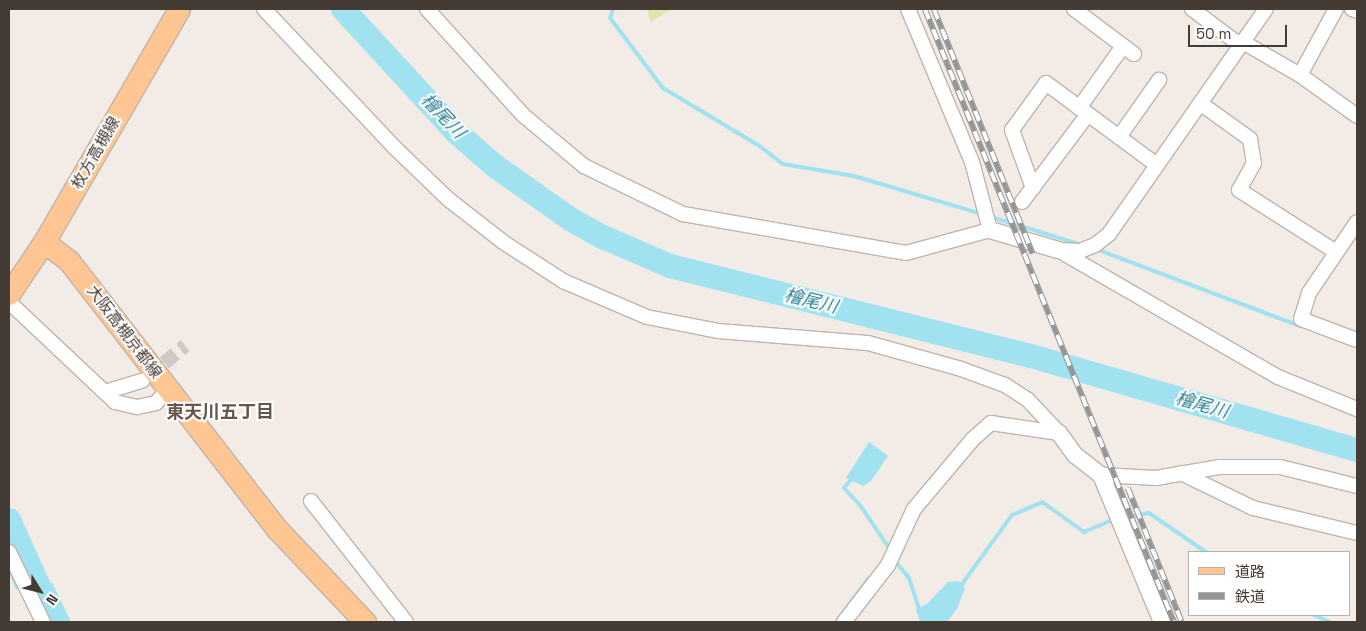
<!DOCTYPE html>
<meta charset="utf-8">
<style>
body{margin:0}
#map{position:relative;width:1366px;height:631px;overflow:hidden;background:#f3ebe5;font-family:"Space Grotesk","Noto Sans JP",sans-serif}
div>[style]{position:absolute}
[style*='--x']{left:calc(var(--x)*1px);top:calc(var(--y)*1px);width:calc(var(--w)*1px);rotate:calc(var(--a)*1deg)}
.green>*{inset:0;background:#dbe7ad}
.water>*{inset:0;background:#a0e2f0}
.stream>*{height:4px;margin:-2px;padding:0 2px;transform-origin:2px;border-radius:2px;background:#a0e2f0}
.river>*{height:24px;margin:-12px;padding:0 12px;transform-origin:12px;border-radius:12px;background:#a0e2f0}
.minor-tunnel>*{height:14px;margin-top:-7px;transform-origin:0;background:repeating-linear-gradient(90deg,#d0c8c2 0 14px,transparent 0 21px)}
.roads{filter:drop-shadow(1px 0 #c1b4ab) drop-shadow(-1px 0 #c1b4ab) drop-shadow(0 1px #c1b4ab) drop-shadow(0 -1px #c1b4ab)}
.minor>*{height:14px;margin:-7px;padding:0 7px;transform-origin:7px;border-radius:7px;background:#fff}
.tertiary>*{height:16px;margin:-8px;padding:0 8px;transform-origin:8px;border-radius:8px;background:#fff}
.primary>*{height:21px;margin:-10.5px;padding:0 10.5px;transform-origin:10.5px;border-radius:10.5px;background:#fec692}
.rail>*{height:5.5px;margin-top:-2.75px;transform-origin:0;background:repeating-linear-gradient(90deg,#fff 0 11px,#959595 0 22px);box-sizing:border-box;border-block:1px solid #959595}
span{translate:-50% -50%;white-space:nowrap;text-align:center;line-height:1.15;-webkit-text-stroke:4px #fff;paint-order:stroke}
.street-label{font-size:16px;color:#453b35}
.water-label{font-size:18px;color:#287d91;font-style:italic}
.neighbourhood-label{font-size:18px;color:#68564c;font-weight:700}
.frame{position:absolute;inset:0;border:10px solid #453b35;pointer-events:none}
.legend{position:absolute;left:1188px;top:551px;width:162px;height:65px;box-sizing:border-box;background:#fff;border:1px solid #b5b1ae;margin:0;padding:6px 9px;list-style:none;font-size:15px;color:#453b35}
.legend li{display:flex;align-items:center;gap:10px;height:25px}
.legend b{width:25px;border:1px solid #b5b1ae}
.north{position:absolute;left:15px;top:566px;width:50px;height:50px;-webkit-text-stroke:4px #fff;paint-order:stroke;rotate:126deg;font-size:14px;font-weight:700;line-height:20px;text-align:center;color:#453b35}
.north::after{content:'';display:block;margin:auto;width:18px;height:22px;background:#453b35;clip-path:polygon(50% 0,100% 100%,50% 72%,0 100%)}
.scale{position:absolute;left:1188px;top:25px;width:99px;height:22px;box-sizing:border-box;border:2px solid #453b35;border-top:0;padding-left:6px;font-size:15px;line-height:18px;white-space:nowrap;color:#453b35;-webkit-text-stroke:4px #fff;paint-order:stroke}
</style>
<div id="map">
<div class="green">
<div style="clip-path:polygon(647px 9px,672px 9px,651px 22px)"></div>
</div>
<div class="water">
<div style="clip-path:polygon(869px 442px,888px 456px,871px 481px,863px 486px,846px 478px)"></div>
<div style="clip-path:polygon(959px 581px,965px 588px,957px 609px,947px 622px,920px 622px,916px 609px,927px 604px,948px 582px)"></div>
</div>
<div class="stream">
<div style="--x:613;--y:9;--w:9;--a:108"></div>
<div style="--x:610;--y:18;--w:88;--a:52.9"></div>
<div style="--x:663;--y:88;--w:114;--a:31"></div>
<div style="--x:761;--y:147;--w:28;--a:38"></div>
<div style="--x:783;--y:164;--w:72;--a:9.6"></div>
<div style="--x:854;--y:176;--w:134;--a:16.5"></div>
<div style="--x:991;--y:217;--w:95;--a:17.1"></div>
<div style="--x:1096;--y:249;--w:218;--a:20.7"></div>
<div style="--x:850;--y:481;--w:9;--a:131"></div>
<div style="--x:844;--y:488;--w:23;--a:47"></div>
<div style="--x:860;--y:505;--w:52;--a:56"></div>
<div style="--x:1123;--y:518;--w:26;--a:-11"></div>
<div style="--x:1149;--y:513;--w:69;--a:34.4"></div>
<div style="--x:894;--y:560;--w:23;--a:50"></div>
<div style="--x:909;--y:578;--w:32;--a:72"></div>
<div style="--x:9;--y:568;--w:21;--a:67"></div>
<div style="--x:962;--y:584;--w:85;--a:-54.1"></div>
<div style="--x:1012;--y:515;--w:33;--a:-23"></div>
<div style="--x:1042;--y:502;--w:52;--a:35.5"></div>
<div style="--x:1084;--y:532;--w:33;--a:-23"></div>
<div style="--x:51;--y:585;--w:41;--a:64.1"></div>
<div style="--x:1314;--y:615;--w:17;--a:24"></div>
<div style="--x:836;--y:622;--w:55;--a:-53.1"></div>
</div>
<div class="river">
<div style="--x:343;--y:9;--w:168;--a:47.4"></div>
<div style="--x:457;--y:133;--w:50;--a:41"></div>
<div style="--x:495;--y:166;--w:92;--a:35.2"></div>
<div style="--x:570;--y:219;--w:38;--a:29"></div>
<div style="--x:603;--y:237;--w:73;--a:23.4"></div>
<div style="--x:670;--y:266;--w:372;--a:14"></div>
<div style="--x:1031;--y:356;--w:339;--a:16.1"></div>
<div style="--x:9;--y:520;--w:112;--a:65.7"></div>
</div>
<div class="minor-tunnel">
<div style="--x:148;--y:376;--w:48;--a:-39"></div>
</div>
<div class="roads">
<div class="minor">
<div style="--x:264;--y:9;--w:190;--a:46.7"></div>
<div style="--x:394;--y:147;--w:75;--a:43.9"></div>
<div style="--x:448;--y:199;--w:70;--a:38"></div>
<div style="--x:503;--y:242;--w:72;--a:33"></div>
<div style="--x:563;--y:281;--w:91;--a:23.2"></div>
<div style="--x:647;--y:317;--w:72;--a:11.2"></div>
<div style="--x:718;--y:331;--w:150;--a:4.6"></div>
<div style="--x:868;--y:343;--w:97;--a:15.6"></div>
<div style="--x:961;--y:369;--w:47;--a:20"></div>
<div style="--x:1005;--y:385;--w:27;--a:33"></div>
<div style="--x:1028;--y:400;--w:45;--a:46.8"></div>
<div style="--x:427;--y:9;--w:143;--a:47.8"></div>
<div style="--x:523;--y:115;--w:80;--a:39.9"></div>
<div style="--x:584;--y:166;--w:110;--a:25.9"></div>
<div style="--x:683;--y:214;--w:226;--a:9.9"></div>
<div style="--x:906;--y:253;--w:87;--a:-15.3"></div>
<div style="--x:990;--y:230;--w:70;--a:-104.8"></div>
<div style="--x:972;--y:162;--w:166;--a:-112.7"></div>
<div style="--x:1074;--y:9;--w:75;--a:36.9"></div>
<div style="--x:1192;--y:9;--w:60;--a:36.9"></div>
<div style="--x:1352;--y:9;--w:5;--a:22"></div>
<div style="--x:1243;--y:42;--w:66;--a:30.1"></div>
<div style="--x:1300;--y:75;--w:70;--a:35.7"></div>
<div style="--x:1300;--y:75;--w:75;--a:-61.4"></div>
<div style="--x:1200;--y:103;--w:62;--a:35.8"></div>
<div style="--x:1250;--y:139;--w:24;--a:81"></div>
<div style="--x:1254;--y:163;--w:31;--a:119"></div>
<div style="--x:1239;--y:190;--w:115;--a:32.6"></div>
<div style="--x:1079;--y:108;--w:76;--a:-54.6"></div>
<div style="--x:1119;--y:137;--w:70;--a:-54.9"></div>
<div style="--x:1033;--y:188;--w:62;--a:-109.9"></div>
<div style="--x:1012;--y:130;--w:58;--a:-54.1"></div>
<div style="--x:1046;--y:83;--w:138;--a:36.5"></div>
<div style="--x:1022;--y:202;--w:110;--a:-53.1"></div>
<div style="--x:1357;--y:222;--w:86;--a:124.1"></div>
<div style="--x:1309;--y:293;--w:27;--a:107"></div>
<div style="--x:1301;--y:319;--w:60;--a:20.6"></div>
<div style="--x:1058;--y:250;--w:254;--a:30"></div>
<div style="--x:1278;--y:377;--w:85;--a:22.1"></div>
<div style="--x:1061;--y:250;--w:19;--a:3"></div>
<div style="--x:1080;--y:251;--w:16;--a:-22"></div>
<div style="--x:1095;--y:245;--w:18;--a:-38"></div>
<div style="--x:1109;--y:234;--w:274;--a:-55.1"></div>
<div style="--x:9;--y:302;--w:146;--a:43.3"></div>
<div style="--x:115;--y:402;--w:23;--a:13"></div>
<div style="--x:137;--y:407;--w:19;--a:-12"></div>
<div style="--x:156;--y:403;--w:17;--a:-50"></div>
<div style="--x:105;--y:392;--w:39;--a:-17"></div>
<div style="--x:1181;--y:473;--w:80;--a:25.9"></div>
<div style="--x:1253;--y:508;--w:107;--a:13.5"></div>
<div style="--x:1101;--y:475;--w:55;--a:3.1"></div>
<div style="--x:1156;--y:478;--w:65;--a:-9.8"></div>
<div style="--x:1220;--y:467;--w:60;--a:0"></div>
<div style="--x:1280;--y:467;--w:79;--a:13.9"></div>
<div style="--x:311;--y:501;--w:154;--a:51.9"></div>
<div style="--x:9;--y:552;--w:78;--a:64.1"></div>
<div style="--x:844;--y:622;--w:72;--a:-52.3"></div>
<div style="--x:888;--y:565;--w:62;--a:-65.1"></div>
<div style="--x:914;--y:509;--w:92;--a:-49.9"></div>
<div style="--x:973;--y:439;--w:24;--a:-42"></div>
<div style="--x:991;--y:423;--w:69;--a:8.4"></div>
</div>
<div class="tertiary">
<div style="--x:990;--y:230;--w:71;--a:16.4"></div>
<div style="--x:1059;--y:433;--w:27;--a:54"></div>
<div style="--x:1075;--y:455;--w:33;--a:38"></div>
<div style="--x:1101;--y:475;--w:159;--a:67.5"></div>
</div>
<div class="primary">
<div style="--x:44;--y:242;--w:31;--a:37"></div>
<div style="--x:69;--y:261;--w:341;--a:52.2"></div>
<div style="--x:278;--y:530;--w:127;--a:46.6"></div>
<div style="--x:9;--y:294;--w:63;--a:-56.1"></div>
<div style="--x:44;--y:242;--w:269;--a:-59.9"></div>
</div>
</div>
<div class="rail">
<div style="--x:925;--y:9;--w:662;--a:67.89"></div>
<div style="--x:934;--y:9;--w:264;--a:68"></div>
<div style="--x:1128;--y:488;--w:144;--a:68.1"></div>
</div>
<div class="street-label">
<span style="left:96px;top:153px;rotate:-60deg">枚方高槻線</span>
<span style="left:124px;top:332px;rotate:53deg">大阪高槻京都線</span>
</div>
<div class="water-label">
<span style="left:443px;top:116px;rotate:46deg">檜尾川</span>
<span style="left:811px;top:301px;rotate:14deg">檜尾川</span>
<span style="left:1202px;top:405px;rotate:16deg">檜尾川</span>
</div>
<div class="neighbourhood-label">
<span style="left:220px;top:412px">東天川五丁目</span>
</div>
<div class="frame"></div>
<ul class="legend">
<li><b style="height:6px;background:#fec692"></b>道路</li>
<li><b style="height:6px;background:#959595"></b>鉄道</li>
</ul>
<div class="north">N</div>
<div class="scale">50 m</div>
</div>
